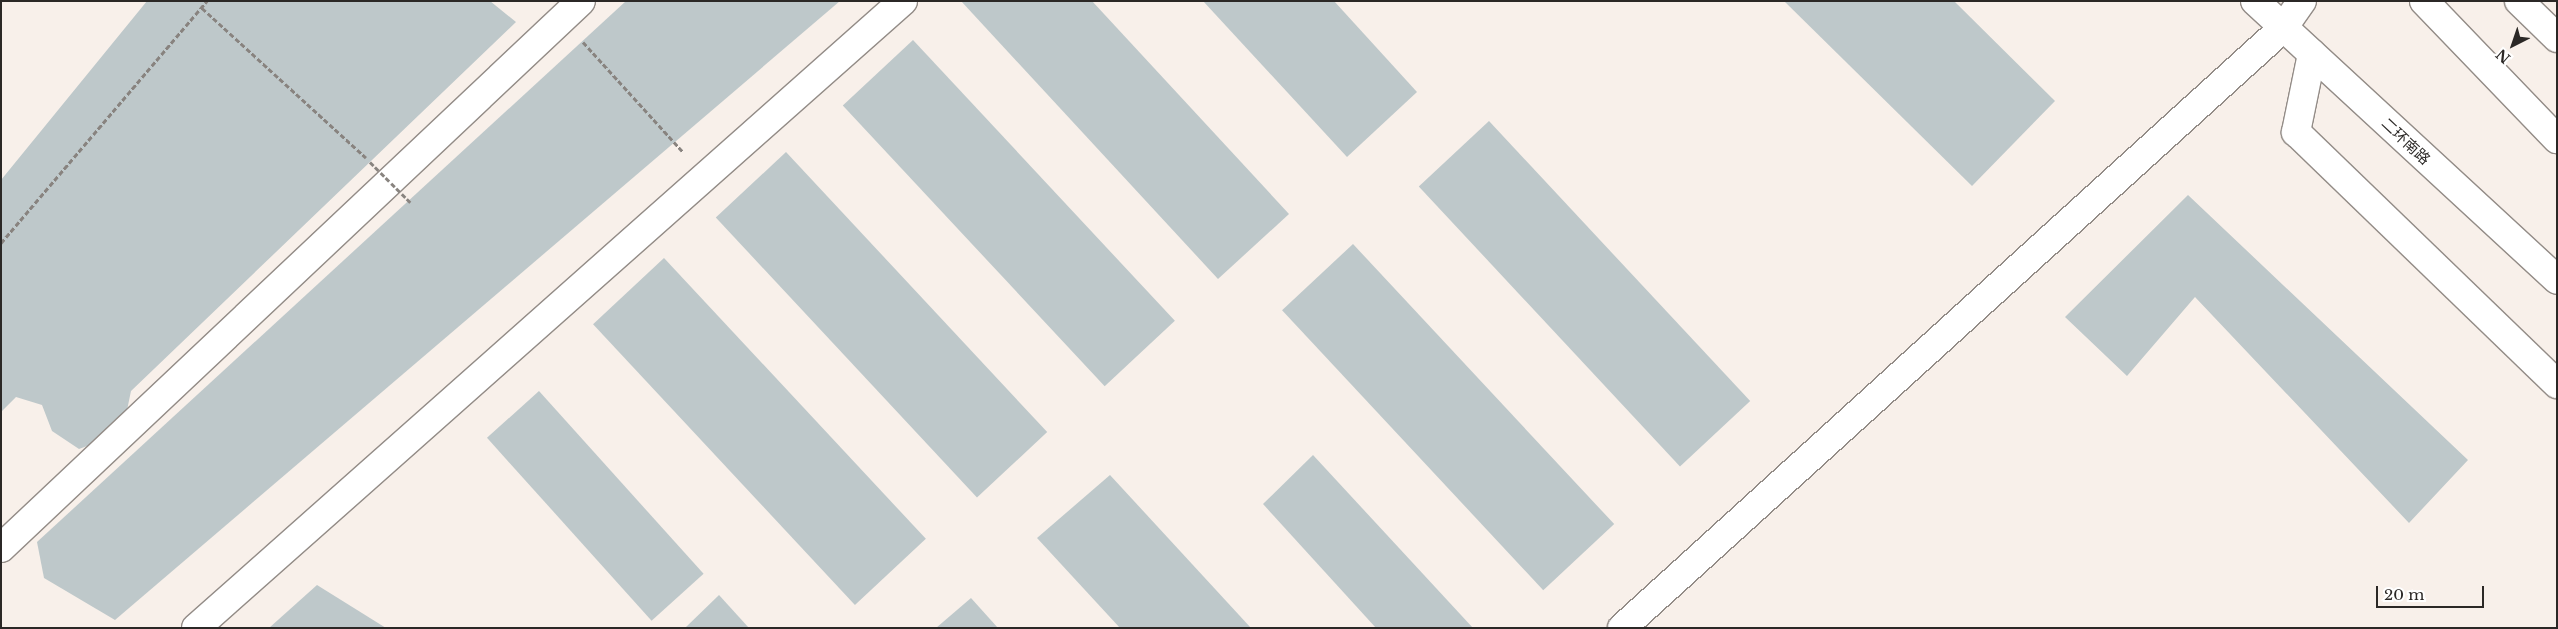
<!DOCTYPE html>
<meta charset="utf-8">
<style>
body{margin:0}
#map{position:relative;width:2558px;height:629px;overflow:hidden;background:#f8f0ea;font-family:"Libre Baskerville","Noto Sans SC",serif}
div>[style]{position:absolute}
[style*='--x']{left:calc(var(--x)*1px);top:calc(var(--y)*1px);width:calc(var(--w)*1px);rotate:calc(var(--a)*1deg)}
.building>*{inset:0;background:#bec8ca;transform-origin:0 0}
.path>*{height:3px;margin-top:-1.5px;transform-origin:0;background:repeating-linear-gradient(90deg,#88837f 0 5px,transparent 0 7.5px)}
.roads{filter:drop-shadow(1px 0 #938c87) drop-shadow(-1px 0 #938c87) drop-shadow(0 1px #938c87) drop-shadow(0 -1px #938c87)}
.minor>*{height:28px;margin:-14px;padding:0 14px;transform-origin:14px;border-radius:14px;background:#fff}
.highway>*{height:28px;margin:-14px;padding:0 14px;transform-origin:14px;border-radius:14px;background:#fff}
.path-bridge>*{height:3px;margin-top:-1.5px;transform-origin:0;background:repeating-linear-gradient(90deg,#88837f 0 5px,transparent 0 7.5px)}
span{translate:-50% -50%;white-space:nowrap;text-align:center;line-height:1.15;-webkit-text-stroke:4px #fff;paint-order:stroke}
.street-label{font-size:15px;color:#2b2826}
.frame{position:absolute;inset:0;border:2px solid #2b2826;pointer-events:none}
.north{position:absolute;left:2488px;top:20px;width:50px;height:50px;-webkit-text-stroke:4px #fff;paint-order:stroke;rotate:221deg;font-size:14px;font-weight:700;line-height:20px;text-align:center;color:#2b2826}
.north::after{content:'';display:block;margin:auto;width:18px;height:22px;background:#2b2826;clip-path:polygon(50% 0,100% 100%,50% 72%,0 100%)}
.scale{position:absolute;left:2376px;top:586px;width:108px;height:22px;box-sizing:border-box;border:2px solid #2b2826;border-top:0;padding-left:6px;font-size:15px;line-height:18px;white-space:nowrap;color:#2b2826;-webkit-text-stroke:4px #fff;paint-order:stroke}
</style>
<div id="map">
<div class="building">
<div style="clip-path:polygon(147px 1px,490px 1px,516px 22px,131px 391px,126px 415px,106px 439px,79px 449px,52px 431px,42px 405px,16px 397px,1px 412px,1px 180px)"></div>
<div style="clip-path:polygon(626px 1px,840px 1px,115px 620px,44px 578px,37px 542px)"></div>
<div style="clip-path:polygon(961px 1px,1092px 1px,1289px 214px,1218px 279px)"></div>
<div style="clip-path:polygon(1203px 1px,1334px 1px,1417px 92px,1347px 157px)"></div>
<div style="clip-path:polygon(1784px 1px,1954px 1px,2055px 101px,1972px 186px)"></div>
<div style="left:913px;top:40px;width:384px;height:96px;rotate:47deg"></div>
<div style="left:1489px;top:121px;width:383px;height:96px;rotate:47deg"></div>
<div style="left:786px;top:152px;width:383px;height:96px;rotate:47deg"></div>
<div style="clip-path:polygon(2188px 195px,2468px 460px,2409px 523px,2195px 297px,2127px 376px,2065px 317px)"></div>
<div style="left:1353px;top:244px;width:383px;height:97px;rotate:47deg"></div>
<div style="left:664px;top:258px;width:384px;height:97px;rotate:47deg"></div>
<div style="left:539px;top:391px;width:246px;height:70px;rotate:48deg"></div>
<div style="clip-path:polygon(1313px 455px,1473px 628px,1376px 628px,1263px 504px)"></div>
<div style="clip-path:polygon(1110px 475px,1251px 628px,1120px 628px,1037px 538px)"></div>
<div style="clip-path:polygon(317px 585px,386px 628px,269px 628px)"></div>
<div style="clip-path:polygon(719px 595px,749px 628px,685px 628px)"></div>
<div style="clip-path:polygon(971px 598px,998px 628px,936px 628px)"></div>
</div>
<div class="path">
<div style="--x:202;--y:8;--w:222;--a:42.4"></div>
<div style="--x:583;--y:42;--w:149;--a:47.7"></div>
<div style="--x:1;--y:243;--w:318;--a:-49.6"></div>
</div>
<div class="roads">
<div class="minor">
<div style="--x:2519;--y:1;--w:53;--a:44.2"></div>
<div style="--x:2312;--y:54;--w:80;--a:101.6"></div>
<div style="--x:2296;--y:132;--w:363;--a:44"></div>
<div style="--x:1;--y:548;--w:797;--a:-43.32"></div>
<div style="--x:196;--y:628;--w:945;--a:-41.57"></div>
<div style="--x:1622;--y:628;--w:893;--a:-42.23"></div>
<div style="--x:2283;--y:28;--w:33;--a:-55"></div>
</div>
<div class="highway">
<div style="--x:2255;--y:1;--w:411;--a:42.7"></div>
<div style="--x:2424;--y:1;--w:192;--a:46.1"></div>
</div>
</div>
<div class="path-bridge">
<div style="--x:370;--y:162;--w:58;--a:45"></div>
</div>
<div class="street-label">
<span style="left:2406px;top:141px;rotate:43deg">二环南路</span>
</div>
<div class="frame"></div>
<div class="north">N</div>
<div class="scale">20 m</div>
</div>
